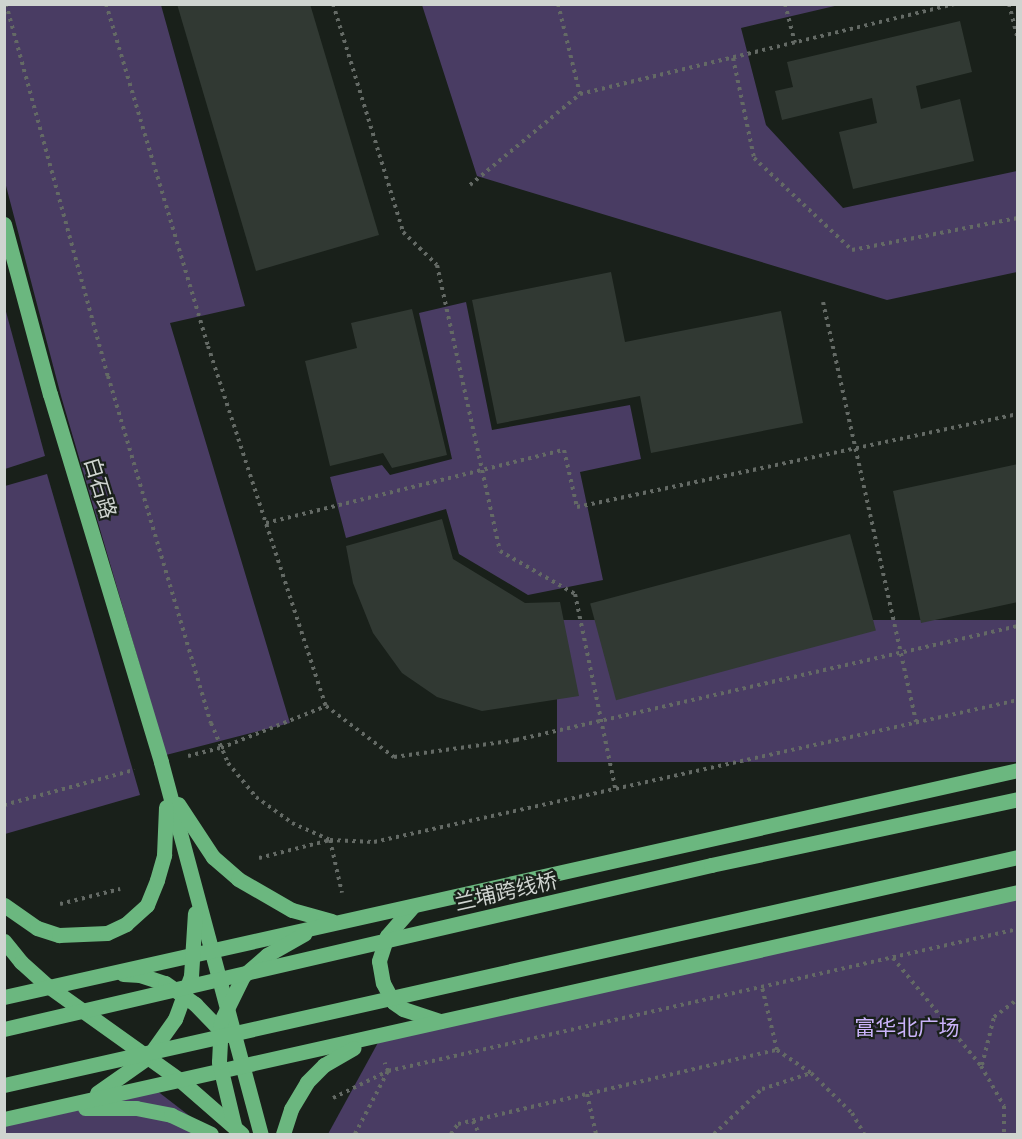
<!DOCTYPE html>
<meta charset="utf-8">
<style>
body{margin:0}
#map{position:relative;width:1022px;height:1139px;overflow:hidden;background:#19201a;font-family:Jost,"Noto Sans SC",sans-serif}
div>[style]{position:absolute}
[style*='--x']{left:calc(var(--x)*1px);top:calc(var(--y)*1px);width:calc(var(--w)*1px);rotate:calc(var(--a)*1deg)}
.green>*{inset:0;background:#493c63;transform-origin:0 0}
.building>*{inset:0;background:#313933;transform-origin:0 0}
.path>*{height:4px;margin-top:-2px;transform-origin:0;background:repeating-linear-gradient(90deg,#646a65 0 3px,transparent 0 7.5px)}
.major>*{height:15px;margin:-7.5px;padding:0 7.5px;transform-origin:7.5px;border-radius:7.5px;background:#6bb77f}
.major-bridge>*{height:15px;margin:-7.5px;padding:0 7.5px;transform-origin:7.5px;border-radius:7.5px;background:#6bb77f}
span{translate:-50% -50%;white-space:nowrap;text-align:center;line-height:1.15;-webkit-text-stroke:4.5px #19201a;paint-order:stroke}
.street-label{font-size:21px;color:#cfd4d0}
.park-label{font-size:21px;color:#cab3fa}
.frame{position:absolute;inset:0;border:6px solid #cfd4d0;pointer-events:none}
</style>
<div id="map">
<div class="green">
<div style="clip-path:polygon(4px 5px,161px 5px,245px 306px,170px 323px,290px 723px,166px 755px,61px 396px,5px 182px)"></div>
<div style="clip-path:polygon(422px 5px,839px 5px,741px 28px,766px 125px,843px 208px,1017px 171px,1017px 272px,887px 300px,477px 176px)"></div>
<div style="clip-path:polygon(466px 302px,492px 430px,630px 405px,641px 459px,580px 472px,603px 580px,528px 595px,459px 554px,446px 509px,346px 538px,330px 477px,382px 465px,390px 475px,452px 459px,419px 313px)"></div>
<div style="clip-path:polygon(5px 308px,45px 456px,5px 469px,4px 469px)"></div>
<div style="clip-path:polygon(47px 474px,140px 795px,5px 834px,5px 486px)"></div>
<div style="left:1017px;top:620px;width:142px;height:460px;rotate:90deg"></div>
<div style="clip-path:polygon(1017px 894px,1017px 1134px,328px 1134px,380px 1039px)"></div>
<div style="clip-path:polygon(152px 1087px,213px 1134px,5px 1134px,4px 1120px)"></div>
</div>
<div class="building">
<div style="clip-path:polygon(177px 4px,310px 4px,379px 235px,256px 271px)"></div>
<div style="clip-path:polygon(960px 21px,972px 72px,916px 86px,921px 109px,960px 99px,974px 161px,853px 189px,839px 132px,877px 123px,872px 98px,782px 120px,775px 91px,793px 87px,787px 62px)"></div>
<div style="clip-path:polygon(611px 272px,625px 342px,781px 311px,803px 423px,651px 453px,640px 396px,497px 424px,472px 300px)"></div>
<div style="clip-path:polygon(412px 309px,447px 455px,392px 468px,383px 453px,330px 466px,305px 361px,357px 348px,351px 323px)"></div>
<div style="clip-path:polygon(1018px 464px,1018px 602px,921px 623px,893px 491px)"></div>
<div style="clip-path:polygon(442px 519px,453px 559px,525px 603px,560px 602px,579px 696px,482px 711px,437px 697px,402px 673px,373px 633px,353px 583px,346px 546px)"></div>
<div style="left:850px;top:534px;width:100px;height:269px;rotate:75deg"></div>
</div>
<div class="path">
<div style="--x:6;--y:4;--w:386;--a:74.7"></div>
<div style="--x:108;--y:376;--w:362;--a:73.5"></div>
<div style="--x:211;--y:723;--w:43;--a:67"></div>
<div style="--x:228;--y:763;--w:44;--a:50.5"></div>
<div style="--x:256;--y:797;--w:44;--a:35.8"></div>
<div style="--x:292;--y:823;--w:42;--a:24.1"></div>
<div style="--x:330;--y:840;--w:44;--a:2.6"></div>
<div style="--x:374;--y:842;--w:659;--a:-12.43"></div>
<div style="--x:106;--y:4;--w:357;--a:73.4"></div>
<div style="--x:208;--y:346;--w:379;--a:71.9"></div>
<div style="--x:326;--y:706;--w:85;--a:36.9"></div>
<div style="--x:394;--y:757;--w:123;--a:-7.9"></div>
<div style="--x:516;--y:740;--w:515;--a:-12.79"></div>
<div style="--x:333;--y:4;--w:239;--a:72.9"></div>
<div style="--x:403;--y:232;--w:47;--a:44.1"></div>
<div style="--x:437;--y:265;--w:293;--a:77.6"></div>
<div style="--x:500;--y:551;--w:86;--a:29.8"></div>
<div style="--x:575;--y:594;--w:198;--a:78.3"></div>
<div style="--x:558;--y:4;--w:93;--a:76.3"></div>
<div style="--x:580;--y:94;--w:387;--a:-13.5"></div>
<div style="--x:785;--y:4;--w:40;--a:75.6"></div>
<div style="--x:1009;--y:4;--w:38;--a:76"></div>
<div style="--x:733;--y:58;--w:102;--a:78.1"></div>
<div style="--x:754;--y:158;--w:134;--a:43.2"></div>
<div style="--x:852;--y:250;--w:169;--a:-10.9"></div>
<div style="--x:470;--y:185;--w:143;--a:-39.6"></div>
<div style="--x:823;--y:302;--w:430;--a:77.5"></div>
<div style="--x:266;--y:523;--w:307;--a:-13.8"></div>
<div style="--x:564;--y:450;--w:58;--a:77.2"></div>
<div style="--x:577;--y:507;--w:451;--a:-11.9"></div>
<div style="--x:188;--y:756;--w:34;--a:-14"></div>
<div style="--x:221;--y:748;--w:113;--a:-21.8"></div>
<div style="--x:4;--y:805;--w:135;--a:-15.1"></div>
<div style="--x:259;--y:858;--w:73;--a:-14.2"></div>
<div style="--x:330;--y:840;--w:54;--a:77.2"></div>
<div style="--x:60;--y:904;--w:62;--a:-14"></div>
<div style="--x:893;--y:958;--w:139;--a:50.8"></div>
<div style="--x:981;--y:1066;--w:46;--a:60.1"></div>
<div style="--x:1004;--y:1106;--w:28;--a:90"></div>
<div style="--x:777;--y:1050;--w:41;--a:34.1"></div>
<div style="--x:811;--y:1073;--w:57;--a:44.3"></div>
<div style="--x:852;--y:1113;--w:24;--a:60"></div>
<div style="--x:982;--y:1065;--w:49;--a:-76"></div>
<div style="--x:994;--y:1017;--w:30;--a:-37"></div>
<div style="--x:587;--y:1094;--w:41;--a:77.3"></div>
<div style="--x:333;--y:1098;--w:61;--a:-26.1"></div>
<div style="--x:388;--y:1071;--w:646;--a:-12.7"></div>
<div style="--x:473;--y:1121;--w:14;--a:65"></div>
<div style="--x:355;--y:1134;--w:71;--a:-62.4"></div>
<div style="--x:388;--y:1071;--w:9;--a:-111"></div>
<div style="--x:451;--y:1134;--w:12;--a:-55"></div>
<div style="--x:458;--y:1124;--w:327;--a:-13.1"></div>
<div style="--x:777;--y:1050;--w:65;--a:-103.4"></div>
<div style="--x:714;--y:1134;--w:66;--a:-43.2"></div>
<div style="--x:762;--y:1089;--w:52;--a:-18.1"></div>
</div>
<div class="major">
<div style="--x:4;--y:224;--w:176;--a:74.9"></div>
<div style="--x:50;--y:394;--w:384;--a:73.2"></div>
<div style="--x:161;--y:762;--w:385;--a:75"></div>
<div style="--x:178;--y:804;--w:64;--a:56.6"></div>
<div style="--x:213;--y:857;--w:33;--a:41"></div>
<div style="--x:238;--y:879;--w:62;--a:29.9"></div>
<div style="--x:292;--y:910;--w:41;--a:15.4"></div>
<div style="--x:4;--y:905;--w:40;--a:34.9"></div>
<div style="--x:37;--y:928;--w:23;--a:18"></div>
<div style="--x:59;--y:935;--w:48;--a:-2.4"></div>
<div style="--x:107;--y:933;--w:21;--a:-25"></div>
<div style="--x:126;--y:924;--w:28;--a:-42"></div>
<div style="--x:147;--y:905;--w:27;--a:-68"></div>
<div style="--x:157;--y:880;--w:26;--a:-74"></div>
<div style="--x:164;--y:855;--w:48;--a:-87.6"></div>
<div style="--x:413;--y:906;--w:40;--a:131"></div>
<div style="--x:387;--y:936;--w:26;--a:108"></div>
<div style="--x:379;--y:961;--w:22;--a:80"></div>
<div style="--x:383;--y:983;--w:21;--a:62"></div>
<div style="--x:393;--y:1002;--w:12;--a:35"></div>
<div style="--x:403;--y:1009;--w:39;--a:18"></div>
<div style="--x:4;--y:941;--w:27;--a:51"></div>
<div style="--x:21;--y:962;--w:36;--a:42"></div>
<div style="--x:48;--y:986;--w:162;--a:35.5"></div>
<div style="--x:180;--y:1080;--w:82;--a:41.1"></div>
<div style="--x:123;--y:974;--w:17;--a:3"></div>
<div style="--x:140;--y:975;--w:26;--a:18"></div>
<div style="--x:165;--y:983;--w:37;--a:35"></div>
<div style="--x:195;--y:1004;--w:40;--a:46"></div>
<div style="--x:4;--y:997;--w:1039;--a:-12.62"></div>
<div style="--x:97;--y:1093;--w:62;--a:-35.2"></div>
<div style="--x:148;--y:1057;--w:47;--a:-54.6"></div>
<div style="--x:175;--y:1019;--w:46;--a:-69.6"></div>
<div style="--x:191;--y:976;--w:63;--a:-86.4"></div>
<div style="--x:85;--y:1108;--w:51;--a:0"></div>
<div style="--x:136;--y:1108;--w:36;--a:11"></div>
<div style="--x:171;--y:1115;--w:44;--a:25.4"></div>
<div style="--x:4;--y:1119;--w:1039;--a:-12.62"></div>
<div style="--x:234;--y:1125;--w:65;--a:-103.4"></div>
<div style="--x:219;--y:1062;--w:41;--a:-87.2"></div>
<div style="--x:221;--y:1021;--w:50;--a:-63.9"></div>
<div style="--x:243;--y:976;--w:32;--a:-41"></div>
<div style="--x:267;--y:955;--w:43;--a:-29.6"></div>
<div style="--x:283;--y:1134;--w:26;--a:-72"></div>
<div style="--x:291;--y:1109;--w:31;--a:-59"></div>
<div style="--x:307;--y:1082;--w:24;--a:-45"></div>
<div style="--x:324;--y:1065;--w:34;--a:-30"></div>
</div>
<div class="major-bridge">
<div style="--x:4;--y:1029;--w:726;--a:-13.06"></div>
<div style="--x:711;--y:865;--w:314;--a:-12.1"></div>
<div style="--x:4;--y:1085;--w:1039;--a:-12.67"></div>
</div>
<div class="street-label">
<span style="left:100px;top:488px;rotate:73deg">白石路</span>
<span style="left:506px;top:892px;rotate:-13deg">兰埔跨线桥</span>
</div>
<div class="park-label">
<span style="left:907px;top:1028px">富华北广场</span>
</div>
<div class="frame"></div>
</div>
